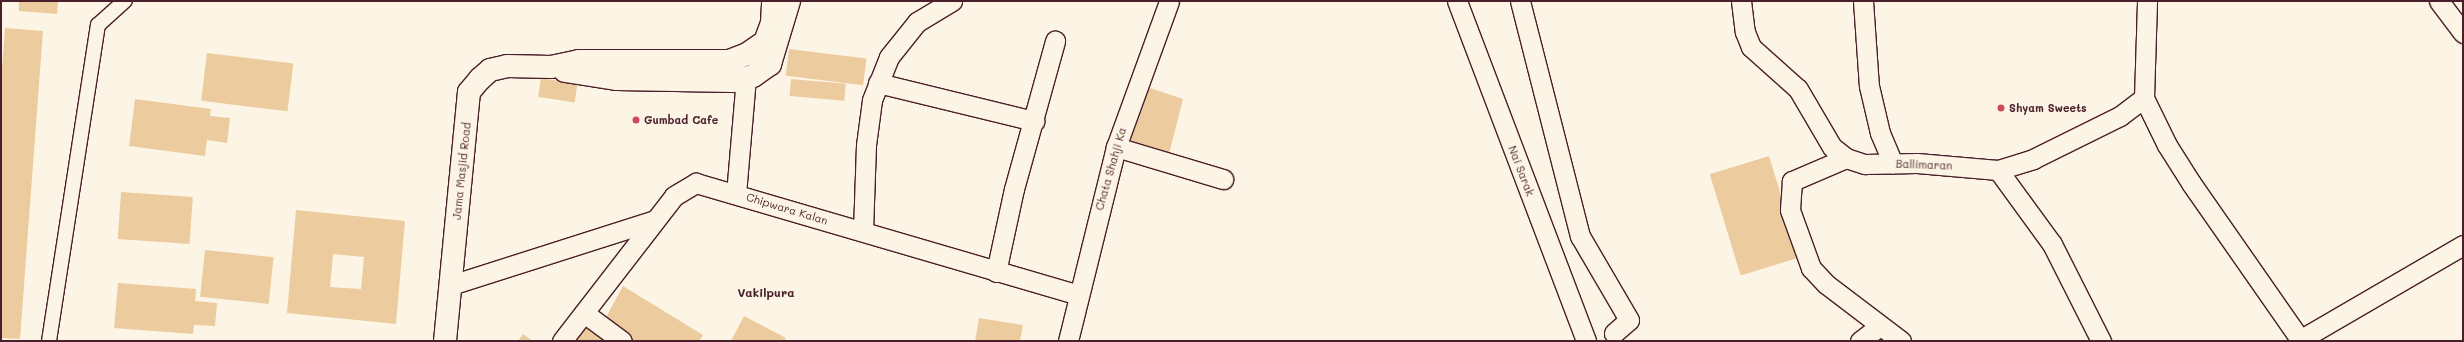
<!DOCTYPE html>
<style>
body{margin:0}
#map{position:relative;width:2464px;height:342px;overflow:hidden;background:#fcf5e5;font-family:Mali,sans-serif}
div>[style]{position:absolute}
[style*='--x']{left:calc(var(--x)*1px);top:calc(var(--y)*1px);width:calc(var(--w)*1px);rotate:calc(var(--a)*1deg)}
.building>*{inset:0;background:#eccc9e;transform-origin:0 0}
.roads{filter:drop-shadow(1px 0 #4a1f2b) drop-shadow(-1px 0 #4a1f2b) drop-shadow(0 1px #4a1f2b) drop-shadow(0 -1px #4a1f2b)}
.pedestrian>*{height:14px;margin:-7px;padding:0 7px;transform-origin:7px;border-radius:7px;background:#fcf5e5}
.minor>*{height:19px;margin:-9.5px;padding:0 9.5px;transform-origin:9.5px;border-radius:9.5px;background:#fcf5e5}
.tertiary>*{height:22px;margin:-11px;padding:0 11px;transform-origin:11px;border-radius:11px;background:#fcf5e5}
.dots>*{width:11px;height:11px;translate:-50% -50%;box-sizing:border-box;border:2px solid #fcf5e5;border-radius:50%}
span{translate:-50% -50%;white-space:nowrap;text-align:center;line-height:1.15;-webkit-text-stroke:3px #fcf5e5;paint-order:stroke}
.poi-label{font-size:11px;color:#4a1f2b;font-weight:700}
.left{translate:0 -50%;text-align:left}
.street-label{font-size:11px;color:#4a1f2b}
.neighbourhood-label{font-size:12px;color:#4a1f2b;font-weight:700}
.frame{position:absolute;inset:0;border:2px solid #4a1f2b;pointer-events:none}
</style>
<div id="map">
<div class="building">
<div style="clip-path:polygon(19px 1px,58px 1px,57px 14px,19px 11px)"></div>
<div style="clip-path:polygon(5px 28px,43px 31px,20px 339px,1px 338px,1px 83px)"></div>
<div style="left:789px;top:49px;width:78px;height:27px;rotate:7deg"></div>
<div style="left:207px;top:53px;width:87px;height:48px;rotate:7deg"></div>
<div style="left:541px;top:78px;width:37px;height:19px;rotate:9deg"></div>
<div style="left:791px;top:79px;width:55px;height:17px;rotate:5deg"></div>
<div style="clip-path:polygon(1144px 86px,1183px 99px,1168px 158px,1122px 144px)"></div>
<div style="clip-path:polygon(135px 99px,211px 109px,210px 116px,230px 118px,227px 143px,207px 140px,205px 156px,129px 146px)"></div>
<div style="left:1769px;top:156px;width:106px;height:62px;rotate:73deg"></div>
<div style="left:121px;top:192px;width:72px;height:47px;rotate:4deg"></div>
<div style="clip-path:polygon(evenodd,296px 210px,405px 221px,396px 324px,287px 313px,296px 210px,333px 254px,364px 257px,361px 289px,330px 287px,333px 254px)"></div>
<div style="left:205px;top:250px;width:69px;height:47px;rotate:6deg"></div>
<div style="clip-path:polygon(118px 283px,196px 289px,195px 301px,217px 303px,215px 326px,194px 325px,193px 334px,114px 328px)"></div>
<div style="clip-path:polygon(623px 286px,703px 335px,699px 341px,630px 341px,604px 321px)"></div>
<div style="clip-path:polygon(744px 316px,786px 338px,784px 341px,731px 341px)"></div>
<div style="clip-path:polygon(979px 318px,1023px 325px,1020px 341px,975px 341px)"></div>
<div style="clip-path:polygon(587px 321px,609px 341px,573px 341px)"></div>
<div style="clip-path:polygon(523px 334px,533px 341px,518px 341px)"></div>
</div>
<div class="roads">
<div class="pedestrian">
<div style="--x:49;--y:341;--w:320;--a:-81.2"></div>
<div style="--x:98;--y:25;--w:36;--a:-42"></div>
</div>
<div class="minor">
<div style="--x:1457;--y:1;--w:364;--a:69.2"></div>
<div style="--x:1520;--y:1;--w:243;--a:75.7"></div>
<div style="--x:1580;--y:236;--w:97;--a:59.7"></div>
<div style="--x:1629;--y:320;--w:20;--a:139"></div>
<div style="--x:1741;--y:1;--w:31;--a:83"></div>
<div style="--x:1745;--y:32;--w:16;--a:68"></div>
<div style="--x:1751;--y:47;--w:63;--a:41.8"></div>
<div style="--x:1798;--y:89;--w:67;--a:59.6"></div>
<div style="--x:1832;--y:147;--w:18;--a:38"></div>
<div style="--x:1846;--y:158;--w:20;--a:18"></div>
<div style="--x:1865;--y:164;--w:52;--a:-1.1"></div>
<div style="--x:1917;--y:163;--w:81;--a:4.9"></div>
<div style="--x:1998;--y:170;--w:92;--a:53.9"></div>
<div style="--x:2052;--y:244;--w:109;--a:63.2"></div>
<div style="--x:1863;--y:1;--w:85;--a:86"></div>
<div style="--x:1869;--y:86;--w:48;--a:76.8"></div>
<div style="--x:1880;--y:133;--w:33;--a:67"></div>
<div style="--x:2439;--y:1;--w:40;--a:53"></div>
<div style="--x:878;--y:83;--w:161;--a:13.7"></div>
<div style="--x:2144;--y:98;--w:52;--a:63.9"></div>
<div style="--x:2167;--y:145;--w:45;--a:57.7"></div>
<div style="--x:2191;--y:183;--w:190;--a:55.1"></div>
<div style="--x:1116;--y:147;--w:112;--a:16.7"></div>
<div style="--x:1846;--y:158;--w:59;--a:156.9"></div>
<div style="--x:1792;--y:181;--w:29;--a:94"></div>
<div style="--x:1790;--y:210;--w:62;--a:70.1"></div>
<div style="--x:1811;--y:268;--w:22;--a:47"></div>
<div style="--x:1826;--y:284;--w:94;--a:37.2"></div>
<div style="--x:1998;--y:170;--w:37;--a:-17"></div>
<div style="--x:2033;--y:159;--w:97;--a:-26.3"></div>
<div style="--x:2120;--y:116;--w:30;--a:-37"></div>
<div style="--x:2144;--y:98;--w:97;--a:-88.2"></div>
<div style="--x:736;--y:194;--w:116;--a:-85.1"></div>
<div style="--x:863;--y:231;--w:86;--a:-88"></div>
<div style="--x:866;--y:145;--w:45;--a:-82.4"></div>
<div style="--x:872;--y:100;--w:46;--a:-68.4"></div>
<div style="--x:889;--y:57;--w:45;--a:-51.3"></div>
<div style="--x:917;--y:22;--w:41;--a:-31"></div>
<div style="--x:996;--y:272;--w:85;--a:-77.8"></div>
<div style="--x:1014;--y:189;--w:154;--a:-74.5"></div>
<div style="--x:451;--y:285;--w:214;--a:-17.7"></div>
<div style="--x:584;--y:313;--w:47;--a:36.4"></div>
<div style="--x:562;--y:341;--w:183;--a:-52.3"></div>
<div style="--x:674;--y:196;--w:26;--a:-31"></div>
<div style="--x:696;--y:183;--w:398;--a:16.3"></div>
<div style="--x:1068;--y:341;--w:200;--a:-76.1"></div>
<div style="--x:1116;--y:147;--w:155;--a:-70"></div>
<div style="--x:1860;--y:341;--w:25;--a:-37"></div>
<div style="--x:2298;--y:341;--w:191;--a:-30.2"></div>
</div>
<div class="tertiary">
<div style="--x:565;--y:71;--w:53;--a:8.7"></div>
<div style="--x:617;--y:79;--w:116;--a:1"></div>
<div style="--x:733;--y:81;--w:21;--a:-14"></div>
<div style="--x:753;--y:76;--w:21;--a:-35"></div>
<div style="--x:770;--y:64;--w:66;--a:-73.2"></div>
<div style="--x:445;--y:341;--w:250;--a:-84.5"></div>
<div style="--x:469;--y:92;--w:17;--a:-50"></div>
<div style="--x:480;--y:79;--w:13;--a:-42"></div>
<div style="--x:490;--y:70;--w:17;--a:-13"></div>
<div style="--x:507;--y:66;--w:44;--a:1.3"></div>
<div style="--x:551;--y:67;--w:29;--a:-12"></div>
<div style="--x:579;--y:61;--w:150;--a:0"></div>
<div style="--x:729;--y:61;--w:19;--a:-21"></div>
<div style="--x:747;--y:54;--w:22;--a:-34"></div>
<div style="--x:765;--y:42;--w:20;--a:-70"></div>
<div style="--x:772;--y:23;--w:22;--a:-87"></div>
</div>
</div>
<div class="dots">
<div style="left:2001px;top:108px;background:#d1495b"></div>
<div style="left:636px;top:120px;background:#d1495b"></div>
</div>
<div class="poi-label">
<span class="left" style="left:2009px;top:108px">Shyam Sweets</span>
<span class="left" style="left:644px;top:120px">Gumbad Cafe</span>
</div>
<div class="street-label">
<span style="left:1924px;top:165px;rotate:2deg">Ballimaran</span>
<span style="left:1111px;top:169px;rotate:-74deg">Chata Shahji Ka</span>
<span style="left:462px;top:171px;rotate:-84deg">Jama Masjid Road</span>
<span style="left:1521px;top:171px;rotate:69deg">Nai Sarak</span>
<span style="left:787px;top:209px;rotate:17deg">Chipwara Kalan</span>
</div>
<div class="neighbourhood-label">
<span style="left:766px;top:293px">Vakilpura</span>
</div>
<div class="frame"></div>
</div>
